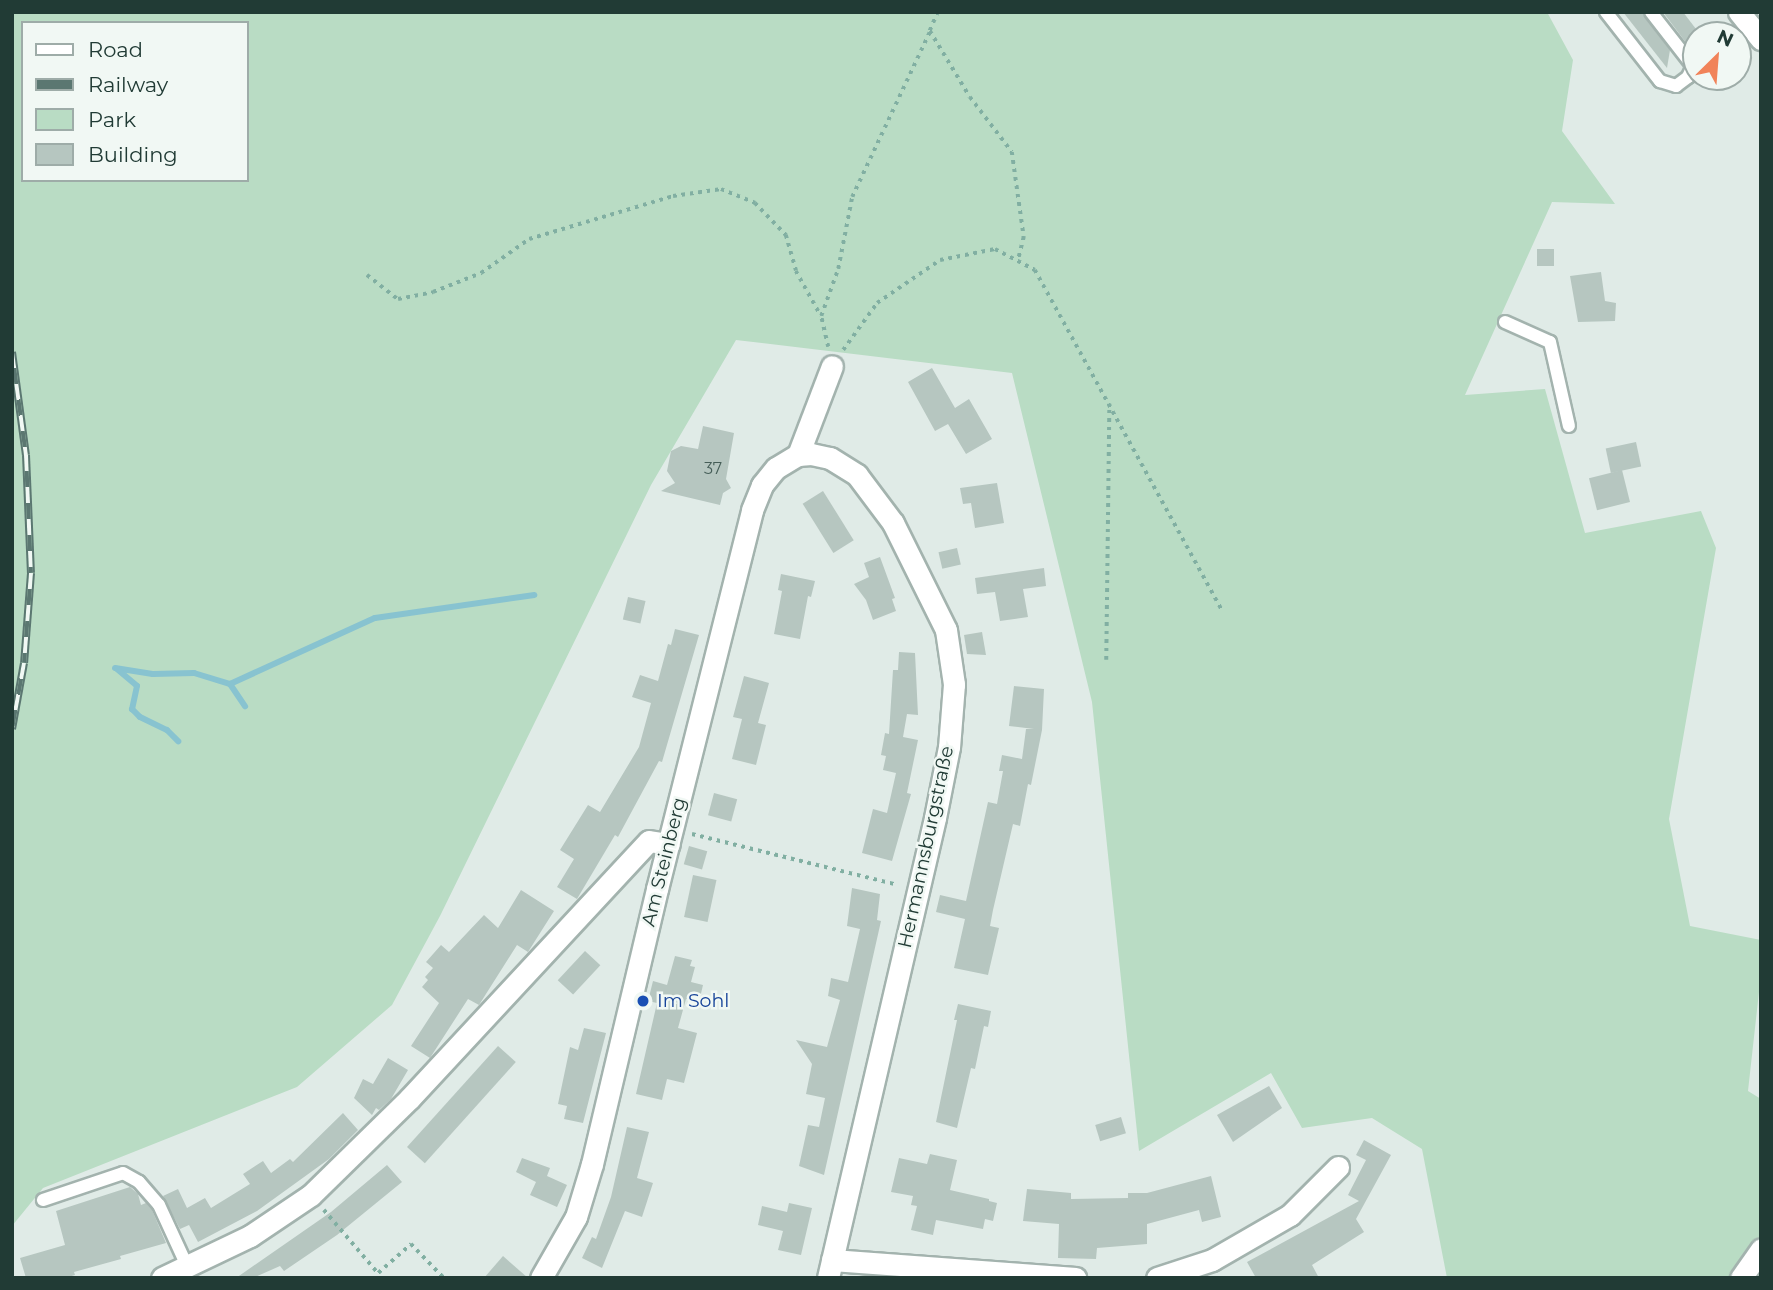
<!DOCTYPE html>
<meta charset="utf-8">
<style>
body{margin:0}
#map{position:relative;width:1773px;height:1290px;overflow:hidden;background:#e0ebe7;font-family:Montserrat,sans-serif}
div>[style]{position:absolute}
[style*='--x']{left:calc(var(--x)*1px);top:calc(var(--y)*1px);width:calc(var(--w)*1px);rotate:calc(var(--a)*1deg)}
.green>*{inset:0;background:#b9dcc4}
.stream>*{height:6px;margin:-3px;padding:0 3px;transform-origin:3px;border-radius:3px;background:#88c3d0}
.building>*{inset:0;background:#b6c6c0;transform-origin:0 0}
.path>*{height:3.5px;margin-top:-1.75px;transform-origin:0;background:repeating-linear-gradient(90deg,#81afa2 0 3.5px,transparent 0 8.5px)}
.roads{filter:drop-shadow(2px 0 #a3b3ae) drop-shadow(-2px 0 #a3b3ae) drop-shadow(0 2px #a3b3ae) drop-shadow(0 -2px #a3b3ae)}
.service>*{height:12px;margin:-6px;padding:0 6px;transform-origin:6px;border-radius:6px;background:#fff}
.minor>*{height:21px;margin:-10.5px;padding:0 10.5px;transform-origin:10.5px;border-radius:10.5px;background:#fff}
.tertiary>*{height:21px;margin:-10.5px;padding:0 10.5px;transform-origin:10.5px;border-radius:10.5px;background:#fff}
.rail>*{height:8px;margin-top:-4px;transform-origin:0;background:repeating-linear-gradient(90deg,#f1f8f4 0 16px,#5b7771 0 32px);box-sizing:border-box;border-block:2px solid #5b7771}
.dots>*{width:19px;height:19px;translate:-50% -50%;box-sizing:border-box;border:4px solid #f1f8f4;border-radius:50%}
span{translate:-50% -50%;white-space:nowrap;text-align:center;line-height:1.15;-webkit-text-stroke:5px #f1f8f4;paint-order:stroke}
.number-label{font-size:16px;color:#465e58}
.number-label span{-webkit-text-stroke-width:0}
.street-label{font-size:19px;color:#213b35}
.transit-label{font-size:19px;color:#164399}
.left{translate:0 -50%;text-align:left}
.frame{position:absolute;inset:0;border:14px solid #213b35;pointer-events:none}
.legend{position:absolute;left:21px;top:21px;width:228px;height:161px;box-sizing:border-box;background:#f1f8f4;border:2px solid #9eaca8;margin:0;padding:9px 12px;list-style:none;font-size:21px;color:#213b35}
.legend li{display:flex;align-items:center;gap:14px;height:35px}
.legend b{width:35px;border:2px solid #9eaca8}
.north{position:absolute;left:1682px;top:21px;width:70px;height:70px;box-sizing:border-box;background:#f1f8f4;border:2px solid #9eaca8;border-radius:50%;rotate:25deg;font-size:19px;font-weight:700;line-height:28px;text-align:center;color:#213b35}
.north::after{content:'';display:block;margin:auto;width:24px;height:32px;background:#f18359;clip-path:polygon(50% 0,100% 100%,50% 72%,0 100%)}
</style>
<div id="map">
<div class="green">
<div style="clip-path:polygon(evenodd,12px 12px,1547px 12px,1573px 60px,1562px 131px,1615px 204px,1552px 202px,1465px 395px,1545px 389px,1585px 533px,1701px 511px,1716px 548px,1669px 819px,1690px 926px,1761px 940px,1761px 974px,1748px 1091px,1761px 1099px,1761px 1278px,1447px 1278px,1422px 1149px,1372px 1118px,1302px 1128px,1271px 1073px,1139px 1151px,1092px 702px,1012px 373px,736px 340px,651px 485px,440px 916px,392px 1005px,297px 1087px,43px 1188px,12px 1226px,12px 12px,23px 23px,247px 23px,247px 180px,23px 180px,23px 23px)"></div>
</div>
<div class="stream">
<div style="--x:115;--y:668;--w:38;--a:9"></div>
<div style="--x:153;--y:674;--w:41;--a:-1.4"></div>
<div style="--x:194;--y:673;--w:38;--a:17"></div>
<div style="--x:230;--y:684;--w:159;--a:-24.5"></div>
<div style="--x:375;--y:618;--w:161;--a:-8.2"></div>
<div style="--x:117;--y:669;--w:26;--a:40"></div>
<div style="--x:137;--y:686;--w:24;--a:102"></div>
<div style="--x:132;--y:709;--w:11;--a:45"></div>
<div style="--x:140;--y:717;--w:30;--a:26"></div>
<div style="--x:167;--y:730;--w:16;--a:45"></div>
<div style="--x:230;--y:684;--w:27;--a:56"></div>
</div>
<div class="building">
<div style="clip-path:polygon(1623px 12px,1642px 12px,1670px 50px,1667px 68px)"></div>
<div style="clip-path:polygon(1663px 12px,1683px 12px,1696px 29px,1696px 56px)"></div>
<div style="left:1554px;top:249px;width:17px;height:17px;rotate:90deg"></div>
<div style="clip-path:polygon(1601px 272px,1605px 301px,1616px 303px,1615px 321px,1578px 322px,1570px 276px)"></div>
<div style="clip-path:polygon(932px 368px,955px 408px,969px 399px,992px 439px,966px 454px,948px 424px,935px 431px,908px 382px)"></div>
<div style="clip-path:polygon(703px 426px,734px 433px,726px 479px,731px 488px,723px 493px,720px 505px,661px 491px,675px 483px,667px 471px,671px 451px,681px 446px,698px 449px)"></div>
<div style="left:1636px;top:442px;width:25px;height:31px;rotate:78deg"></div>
<div style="left:1622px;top:470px;width:33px;height:34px;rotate:76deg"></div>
<div style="clip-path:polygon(997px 483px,1004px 523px,975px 528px,971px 503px,963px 504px,960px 488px)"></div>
<div style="left:823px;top:491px;width:58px;height:24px;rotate:58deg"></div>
<div style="left:957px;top:548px;width:17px;height:19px;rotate:77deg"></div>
<div style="clip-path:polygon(880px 557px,895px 598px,892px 599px,896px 611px,873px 620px,866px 600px,854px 584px,869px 577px,864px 563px)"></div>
<div style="clip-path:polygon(1044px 568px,1046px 586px,1023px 589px,1028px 617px,1000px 621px,995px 592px,977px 594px,975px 578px)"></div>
<div style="clip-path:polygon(781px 574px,815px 581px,811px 597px,808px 596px,800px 639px,774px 634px,782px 591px,778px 590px)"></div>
<div style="left:628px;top:597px;width:18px;height:23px;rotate:13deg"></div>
<div style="clip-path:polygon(675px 629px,699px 635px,662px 762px,659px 761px,618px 837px,615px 835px,577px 899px,557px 887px,574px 859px,560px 850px,588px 805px,600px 812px,639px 747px,651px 703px,632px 697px,640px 675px,658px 681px,668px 644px,671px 645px)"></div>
<div style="clip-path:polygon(982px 632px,986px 655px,967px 654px,964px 635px)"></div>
<div style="clip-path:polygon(899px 652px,915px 653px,918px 715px,907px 714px,903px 737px,918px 740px,907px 793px,911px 794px,892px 861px,862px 853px,873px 809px,887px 813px,896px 773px,883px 770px,886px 756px,881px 755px,885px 733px,889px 734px,893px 670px,898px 670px)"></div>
<div style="clip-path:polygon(744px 676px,769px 683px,758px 723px,766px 725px,756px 765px,732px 759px,742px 719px,733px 717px)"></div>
<div style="clip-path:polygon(1014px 686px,1044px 689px,1042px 730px,1031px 785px,1028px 784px,1020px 826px,1013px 824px,993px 910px,990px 926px,999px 928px,988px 975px,954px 968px,965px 919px,936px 912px,940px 895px,966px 901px,988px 802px,997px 804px,1003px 771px,999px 771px,1002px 755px,1022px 759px,1026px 729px,1034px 729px,1009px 726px)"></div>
<div style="left:714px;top:793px;width:24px;height:23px;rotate:15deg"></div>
<div style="left:689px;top:846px;width:19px;height:19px;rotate:16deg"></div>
<div style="left:693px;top:875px;width:24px;height:43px;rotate:12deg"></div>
<div style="clip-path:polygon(852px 888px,880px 894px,877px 920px,881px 921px,824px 1175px,799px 1166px,808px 1125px,819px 1127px,825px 1098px,806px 1094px,812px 1064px,796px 1040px,827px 1047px,840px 1000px,828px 996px,831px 978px,848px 982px,860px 929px,847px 926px)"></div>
<div style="clip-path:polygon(521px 890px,554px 911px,528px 952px,517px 945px,479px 1005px,468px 999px,430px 1058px,411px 1046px,439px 1003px,422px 987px,428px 980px,425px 977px,433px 968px,426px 962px,441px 945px,449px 952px,484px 915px,498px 928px)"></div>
<div style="left:585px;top:951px;width:21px;height:40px;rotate:43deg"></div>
<div style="clip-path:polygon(675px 956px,692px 960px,690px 966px,695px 967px,691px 982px,703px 985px,699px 1002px,686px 999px,678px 1028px,697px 1033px,684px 1083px,667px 1079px,662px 1100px,636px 1094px,657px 1003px,648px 1001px,653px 981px,667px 985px)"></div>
<div style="clip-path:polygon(958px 1004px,991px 1011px,988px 1027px,984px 1026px,975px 1069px,971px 1068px,957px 1128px,936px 1122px,957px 1020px,954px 1020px)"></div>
<div style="clip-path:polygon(584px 1028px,606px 1033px,583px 1123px,564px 1119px,567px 1106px,558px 1104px,570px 1047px,578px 1050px)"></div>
<div style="left:498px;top:1046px;width:24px;height:136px;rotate:42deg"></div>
<div style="clip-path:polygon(388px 1058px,408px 1070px,391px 1099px,379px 1110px,376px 1108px,372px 1115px,354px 1098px,363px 1079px,373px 1084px)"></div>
<div style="clip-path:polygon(1269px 1086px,1282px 1108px,1233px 1142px,1217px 1115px)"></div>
<div style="clip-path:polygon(343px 1113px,358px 1130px,329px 1159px,257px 1211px,198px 1242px,189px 1225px,180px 1229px,163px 1196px,178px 1189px,187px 1208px,205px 1198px,211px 1208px,250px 1184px,243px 1174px,263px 1161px,271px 1173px,290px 1159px,293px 1162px)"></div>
<div style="left:1121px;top:1117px;width:17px;height:27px;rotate:73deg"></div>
<div style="clip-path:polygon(627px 1127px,649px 1132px,637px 1178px,653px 1183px,642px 1217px,625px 1211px,602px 1268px,582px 1258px,592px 1237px,596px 1239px,611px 1197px)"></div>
<div style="clip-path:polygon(1364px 1140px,1391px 1155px,1356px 1219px,1364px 1232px,1312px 1265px,1319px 1278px,1256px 1278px,1247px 1262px,1359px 1201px,1348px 1195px,1366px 1160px,1356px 1155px)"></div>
<div style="clip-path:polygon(930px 1154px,957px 1160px,950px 1190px,989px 1199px,989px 1201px,997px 1203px,993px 1221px,985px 1219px,983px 1229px,936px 1220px,933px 1235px,911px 1230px,917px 1206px,911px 1205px,913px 1196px,891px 1192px,899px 1158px,927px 1164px)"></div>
<div style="clip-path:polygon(522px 1158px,550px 1168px,547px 1176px,567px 1185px,557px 1207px,530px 1195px,536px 1182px,516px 1172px)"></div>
<div style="clip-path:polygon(387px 1165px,402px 1182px,337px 1235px,284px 1271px,280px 1266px,253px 1278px,236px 1278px,331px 1212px)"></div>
<div style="clip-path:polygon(1211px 1176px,1221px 1217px,1202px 1222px,1199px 1210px,1147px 1224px,1147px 1244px,1097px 1248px,1096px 1259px,1058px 1258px,1059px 1224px,1023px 1221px,1027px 1189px,1071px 1193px,1071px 1199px,1128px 1198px,1128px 1193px,1147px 1193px)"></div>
<div style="clip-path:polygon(130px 1187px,138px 1194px,141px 1205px,146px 1203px,152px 1210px,166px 1243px,120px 1256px,121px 1259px,74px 1272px,75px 1275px,65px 1278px,26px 1278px,20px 1258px,65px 1245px,56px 1211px)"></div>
<div style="clip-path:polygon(789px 1203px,812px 1208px,801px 1255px,778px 1250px,783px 1231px,758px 1225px,762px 1206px,787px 1212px)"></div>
<div style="clip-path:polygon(503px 1256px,528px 1278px,484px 1278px)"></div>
</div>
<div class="path">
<div style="--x:938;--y:12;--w:21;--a:113"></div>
<div style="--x:930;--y:31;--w:77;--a:58.8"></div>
<div style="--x:970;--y:97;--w:69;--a:52.6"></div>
<div style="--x:1012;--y:152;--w:86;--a:82"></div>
<div style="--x:1024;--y:237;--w:25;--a:104"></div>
<div style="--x:367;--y:275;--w:39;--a:38"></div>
<div style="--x:398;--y:299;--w:36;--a:-11"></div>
<div style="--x:433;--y:292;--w:52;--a:-21.6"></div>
<div style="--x:481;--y:273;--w:59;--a:-35.3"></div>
<div style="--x:529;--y:239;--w:150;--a:-16.6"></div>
<div style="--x:673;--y:196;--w:49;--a:-8.3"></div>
<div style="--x:721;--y:189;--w:37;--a:22"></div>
<div style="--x:755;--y:203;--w:45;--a:45.9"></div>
<div style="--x:786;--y:235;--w:37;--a:74"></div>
<div style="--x:796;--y:271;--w:51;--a:60.9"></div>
<div style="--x:828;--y:347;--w:32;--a:-103"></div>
<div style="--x:821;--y:316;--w:50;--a:-70.1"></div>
<div style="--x:838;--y:269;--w:73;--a:-79"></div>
<div style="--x:852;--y:197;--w:183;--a:-64.8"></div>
<div style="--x:843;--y:350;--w:58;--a:-54.1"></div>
<div style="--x:877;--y:303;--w:76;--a:-34.3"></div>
<div style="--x:940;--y:260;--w:56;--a:-11.3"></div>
<div style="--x:995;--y:249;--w:45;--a:27.7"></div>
<div style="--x:1035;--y:270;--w:388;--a:61.2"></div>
<div style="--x:1106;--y:660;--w:256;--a:-89.3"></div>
<div style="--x:692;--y:834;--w:212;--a:13.9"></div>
<div style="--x:324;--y:1210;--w:83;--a:49.4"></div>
<div style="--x:378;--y:1273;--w:44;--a:-41.3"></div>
<div style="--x:411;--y:1244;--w:47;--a:45.9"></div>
</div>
<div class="roads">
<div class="service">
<div style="--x:1606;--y:12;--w:88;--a:52"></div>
<div style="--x:1660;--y:81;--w:17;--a:17"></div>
<div style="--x:1676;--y:86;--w:15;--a:-37"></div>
<div style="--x:1688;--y:77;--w:12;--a:-66"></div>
<div style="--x:1693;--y:66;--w:68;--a:-127.9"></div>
<div style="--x:1505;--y:322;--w:49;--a:24"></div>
<div style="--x:1550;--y:342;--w:86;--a:77.3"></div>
<div style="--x:43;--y:1200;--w:84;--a:-18.6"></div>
<div style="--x:123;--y:1173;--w:18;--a:29"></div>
<div style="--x:139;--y:1182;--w:30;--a:49"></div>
<div style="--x:159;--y:1205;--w:67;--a:65.3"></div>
</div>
<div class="minor">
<div style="--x:798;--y:455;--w:95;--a:-69.1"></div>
<div style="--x:832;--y:1260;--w:244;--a:4.2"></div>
<div style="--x:162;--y:1278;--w:98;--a:-25.5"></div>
<div style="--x:250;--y:1236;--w:73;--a:-33.9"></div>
<div style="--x:311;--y:1195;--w:137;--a:-44.4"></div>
<div style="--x:409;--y:1099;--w:352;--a:-47.1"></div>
<div style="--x:649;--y:841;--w:20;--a:9"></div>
<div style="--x:541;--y:1278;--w:70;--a:-60.2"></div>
<div style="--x:576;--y:1217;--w:55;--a:-73.2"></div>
<div style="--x:592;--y:1164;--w:283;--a:-76.7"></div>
<div style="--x:657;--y:889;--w:391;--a:-75.9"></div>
<div style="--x:752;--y:510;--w:27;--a:-68"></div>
<div style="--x:762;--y:485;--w:22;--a:-51"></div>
<div style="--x:776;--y:468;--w:26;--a:-31"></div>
<div style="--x:798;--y:455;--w:13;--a:-4"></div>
<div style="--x:811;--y:454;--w:19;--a:12"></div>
<div style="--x:830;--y:458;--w:32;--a:32"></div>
<div style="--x:857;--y:475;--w:60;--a:53.1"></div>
<div style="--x:893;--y:523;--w:119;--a:63.6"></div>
<div style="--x:946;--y:630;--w:55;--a:81.6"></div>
<div style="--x:954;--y:684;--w:63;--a:94.5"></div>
<div style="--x:949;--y:747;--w:72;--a:101.2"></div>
<div style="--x:935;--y:818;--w:472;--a:103.1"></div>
<div style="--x:1157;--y:1278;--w:58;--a:-18.1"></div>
<div style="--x:1212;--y:1260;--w:90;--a:-30"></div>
<div style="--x:1290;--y:1215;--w:68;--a:-45"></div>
<div style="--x:1741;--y:1278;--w:35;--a:-55"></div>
</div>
<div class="tertiary">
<div style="--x:1739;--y:12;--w:35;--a:51"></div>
</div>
</div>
<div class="rail">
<div style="--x:12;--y:352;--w:104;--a:82.3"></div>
<div style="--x:26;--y:455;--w:118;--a:87.6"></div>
<div style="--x:31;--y:573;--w:90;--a:94.4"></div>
<div style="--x:24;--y:663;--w:67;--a:100.3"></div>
</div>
<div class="dots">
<div style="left:643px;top:1001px;background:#1a4fb4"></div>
</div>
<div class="number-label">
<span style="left:713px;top:469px">37</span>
</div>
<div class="street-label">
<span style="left:926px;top:847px;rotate:-78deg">Hermannsburgstraße</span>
<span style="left:664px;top:862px;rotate:-76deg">Am Steinberg</span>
</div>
<div class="transit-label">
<span class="left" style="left:657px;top:1001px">Im Sohl</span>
</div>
<div class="frame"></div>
<ul class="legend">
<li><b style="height:9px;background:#fff"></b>Road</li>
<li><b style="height:9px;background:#5b7771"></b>Railway</li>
<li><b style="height:19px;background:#b9dcc4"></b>Park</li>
<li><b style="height:19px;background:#b6c6c0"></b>Building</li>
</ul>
<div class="north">N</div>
</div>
